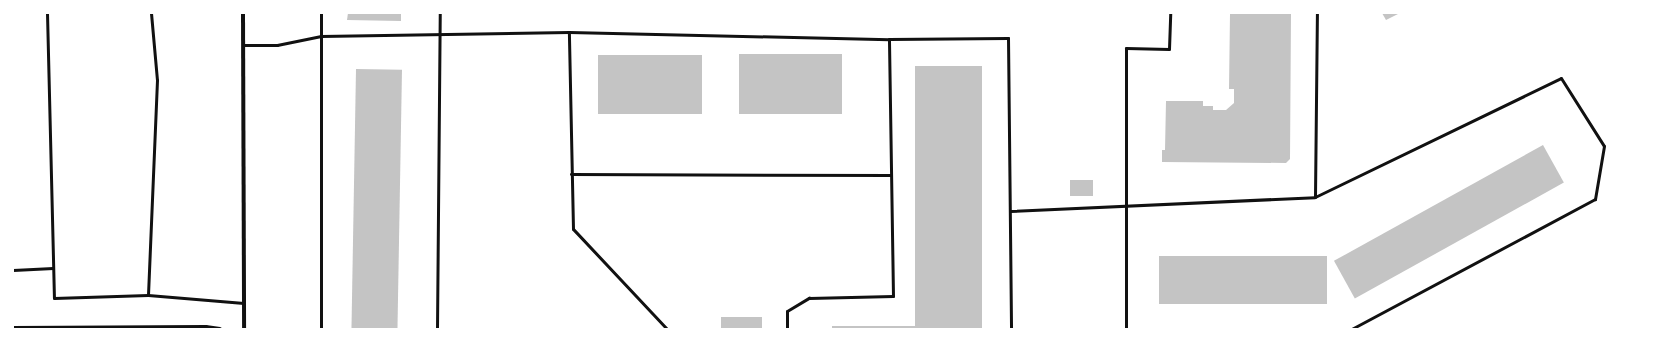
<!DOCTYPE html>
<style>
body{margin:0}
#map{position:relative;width:1680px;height:342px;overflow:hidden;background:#fff;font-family:Inter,sans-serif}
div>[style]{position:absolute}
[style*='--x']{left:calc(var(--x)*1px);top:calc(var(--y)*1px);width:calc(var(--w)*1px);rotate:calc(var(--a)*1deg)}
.building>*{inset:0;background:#c4c4c4;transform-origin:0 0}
.service>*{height:3px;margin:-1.5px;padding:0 1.5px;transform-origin:1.5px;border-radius:1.5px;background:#111}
.minor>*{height:4px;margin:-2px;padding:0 2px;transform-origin:2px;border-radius:2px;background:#111}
span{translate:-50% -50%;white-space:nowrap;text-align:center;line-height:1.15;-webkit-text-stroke:3.5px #fff;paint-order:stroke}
.frame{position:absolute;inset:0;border:14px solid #fff;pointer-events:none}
</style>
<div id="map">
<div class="building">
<div style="clip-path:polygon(348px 13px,401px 13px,401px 21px,347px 20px)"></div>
<div style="clip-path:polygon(1230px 13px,1291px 13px,1290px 159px,1286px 163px,1162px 162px,1162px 150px,1165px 150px,1166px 101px,1203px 101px,1203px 106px,1213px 106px,1213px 110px,1226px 110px,1234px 103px,1234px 89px,1229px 89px)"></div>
<div style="clip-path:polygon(1382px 13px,1400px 13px,1386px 20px)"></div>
<div style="left:739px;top:54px;width:103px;height:60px"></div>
<div style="left:702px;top:55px;width:59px;height:104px;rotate:90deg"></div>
<div style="clip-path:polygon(915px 66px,982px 66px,982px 329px,832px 329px,832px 326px,915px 326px)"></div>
<div style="left:356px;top:69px;width:46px;height:260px;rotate:1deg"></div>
<div style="left:1543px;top:145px;width:43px;height:239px;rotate:61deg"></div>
<div style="left:1070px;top:180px;width:23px;height:16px"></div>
<div style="left:1159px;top:256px;width:168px;height:48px"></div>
<div style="left:721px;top:317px;width:41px;height:12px"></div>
</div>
<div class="service">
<div style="--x:47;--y:13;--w:285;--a:88.6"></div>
<div style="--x:54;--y:298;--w:94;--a:-1.8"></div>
<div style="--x:151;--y:13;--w:67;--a:84.9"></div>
<div style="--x:157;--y:80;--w:215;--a:92.4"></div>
<div style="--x:148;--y:295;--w:96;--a:4.8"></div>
<div style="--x:321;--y:13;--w:316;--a:90"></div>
<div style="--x:244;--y:45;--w:33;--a:0"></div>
<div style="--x:277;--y:45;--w:45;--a:-11.6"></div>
<div style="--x:321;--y:36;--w:248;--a:-0.9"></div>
<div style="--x:571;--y:174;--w:320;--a:0.2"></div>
<div style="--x:1315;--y:197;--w:184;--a:-89.4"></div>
<div style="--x:1010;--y:211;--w:305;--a:-2.6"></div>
<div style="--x:1315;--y:197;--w:273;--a:-25.8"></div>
<div style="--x:1561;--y:78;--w:80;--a:57.7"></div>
<div style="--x:1604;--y:146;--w:54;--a:99.6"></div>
<div style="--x:1595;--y:199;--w:276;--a:151.9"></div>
<div style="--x:13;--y:270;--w:40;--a:-2.9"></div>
<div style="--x:437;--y:329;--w:316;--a:-89.5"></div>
<div style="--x:667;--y:329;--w:137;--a:-133.2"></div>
<div style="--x:573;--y:229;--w:197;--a:-91.2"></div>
<div style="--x:569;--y:32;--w:320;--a:1.3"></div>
<div style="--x:889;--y:39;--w:119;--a:-0.5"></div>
<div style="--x:1008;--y:38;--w:291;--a:89.4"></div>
<div style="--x:787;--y:329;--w:18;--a:-90"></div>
<div style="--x:787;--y:311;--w:26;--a:-31"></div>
<div style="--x:809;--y:298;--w:84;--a:-1.4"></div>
<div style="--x:893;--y:296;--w:257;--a:-90.9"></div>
<div style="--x:1126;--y:329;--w:281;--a:-90"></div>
<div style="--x:1126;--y:48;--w:43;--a:1.3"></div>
<div style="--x:1169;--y:49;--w:36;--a:-88"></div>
</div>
<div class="minor">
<div style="--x:243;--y:13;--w:316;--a:89.8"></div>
<div style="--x:13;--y:328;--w:193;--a:-0.3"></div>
<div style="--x:206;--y:327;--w:14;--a:8"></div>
</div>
<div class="frame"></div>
</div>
